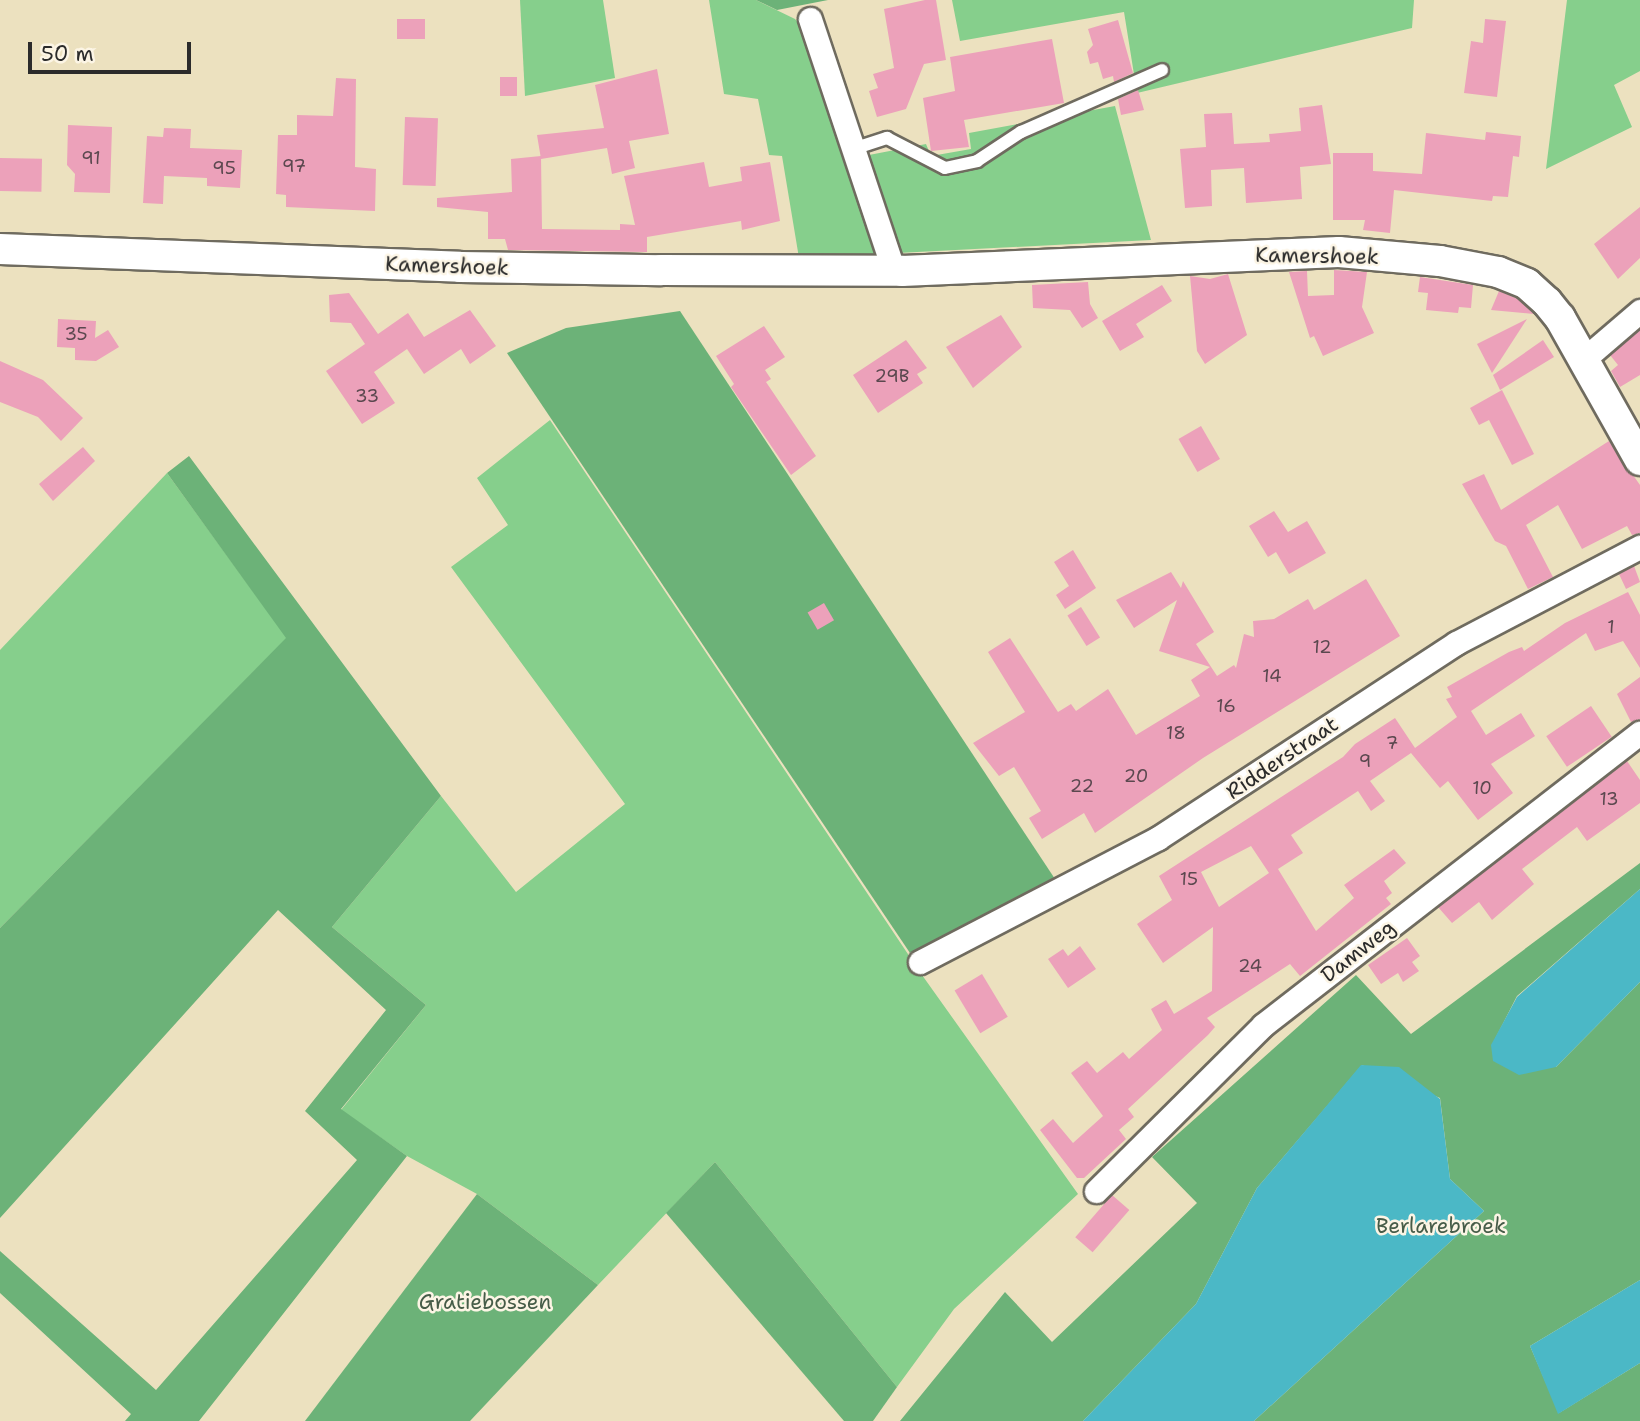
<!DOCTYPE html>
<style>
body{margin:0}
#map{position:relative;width:1640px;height:1421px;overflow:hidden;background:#ece1bf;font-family:"Shantell Sans",sans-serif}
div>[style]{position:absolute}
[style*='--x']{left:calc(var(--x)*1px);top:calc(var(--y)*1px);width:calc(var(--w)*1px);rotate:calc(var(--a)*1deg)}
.green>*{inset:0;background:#86cf8c}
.forest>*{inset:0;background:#6cb278}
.water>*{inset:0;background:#4bb8c6}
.building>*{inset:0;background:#eca1ba;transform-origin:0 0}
.roads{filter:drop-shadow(2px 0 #6f6b5f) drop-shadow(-2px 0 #6f6b5f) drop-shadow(0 2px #6f6b5f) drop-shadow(0 -2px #6f6b5f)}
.service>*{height:12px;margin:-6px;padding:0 6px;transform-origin:6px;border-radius:6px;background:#fff}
.minor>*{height:23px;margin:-11.5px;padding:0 11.5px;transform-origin:11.5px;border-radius:11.5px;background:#fff}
.tertiary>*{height:30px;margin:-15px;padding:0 15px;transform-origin:15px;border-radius:15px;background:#fff}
span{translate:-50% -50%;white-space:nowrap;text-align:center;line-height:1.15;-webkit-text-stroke:5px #fcf5e5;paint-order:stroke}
.number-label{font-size:18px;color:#5b484f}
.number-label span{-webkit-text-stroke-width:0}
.street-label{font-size:21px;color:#2b2b2b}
.park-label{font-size:21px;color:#465c48}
.scale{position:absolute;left:28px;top:42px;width:163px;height:32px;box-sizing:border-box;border:4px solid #2b2b2b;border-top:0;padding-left:9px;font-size:21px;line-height:24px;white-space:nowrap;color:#2b2b2b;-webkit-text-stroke:5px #fcf5e5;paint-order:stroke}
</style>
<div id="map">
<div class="green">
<div style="clip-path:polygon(520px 0,603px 0,615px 78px,525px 96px)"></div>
<div style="clip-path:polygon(709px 0,756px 0,795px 19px,806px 31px,883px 259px,799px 258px,782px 156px,769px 155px,758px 99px,724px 94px)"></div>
<div style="clip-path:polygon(952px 0,1414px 0,1412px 28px,1137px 93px,1124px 12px,960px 41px)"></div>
<div style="clip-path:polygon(1567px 0,1640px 0,1640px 71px,1614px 85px,1632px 127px,1546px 169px)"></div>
<div style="clip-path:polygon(1115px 106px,1151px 240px,898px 253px,869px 155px,926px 144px,931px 156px,971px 149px,969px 133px)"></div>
<div style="clip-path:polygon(550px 420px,922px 975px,1078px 1194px,954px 1309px,897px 1387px,715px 1162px,598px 1285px,477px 1194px,407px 1156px,341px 1110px,426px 1005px,332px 927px,441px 796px,516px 892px,625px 804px,451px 567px,508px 525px,477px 478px)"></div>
<div style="clip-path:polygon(167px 473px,287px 638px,0 928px,0 650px)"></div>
</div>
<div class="forest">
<div style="clip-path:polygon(756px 0,828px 0,777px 10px)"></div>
<div style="clip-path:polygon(680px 311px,1055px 879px,910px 953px,507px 353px,566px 328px)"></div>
<div style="clip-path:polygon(189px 456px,441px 796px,332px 927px,426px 1005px,341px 1109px,407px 1156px,199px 1421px,125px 1421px,131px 1414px,0 1293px,0 1251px,156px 1390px,357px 1160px,305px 1111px,386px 1010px,278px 910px,0 1218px,0 928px,286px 638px,167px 473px)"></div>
<div style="clip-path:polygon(1640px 863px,1640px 889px,1517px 996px,1492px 1045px,1556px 1067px,1640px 982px,1640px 1280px,1530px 1346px,1559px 1413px,1640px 1363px,1640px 1421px,1254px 1421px,1484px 1211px,1450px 1179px,1440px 1098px,1362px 1065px,1257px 1188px,1196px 1304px,1083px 1421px,900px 1421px,1005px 1292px,1052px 1342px,1197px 1203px,1152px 1157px,1356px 975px,1411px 1034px)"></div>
<div style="clip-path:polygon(715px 1162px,897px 1387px,873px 1421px,844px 1421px,666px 1213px)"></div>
<div style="clip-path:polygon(477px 1194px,598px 1285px,470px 1421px,305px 1421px)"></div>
</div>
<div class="water">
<div style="clip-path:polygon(1640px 889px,1640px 982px,1556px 1067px,1519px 1075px,1493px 1061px,1491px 1045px,1517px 997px)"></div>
<div style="clip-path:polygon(1361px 1065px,1399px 1067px,1440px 1099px,1450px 1179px,1484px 1211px,1254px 1421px,1083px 1421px,1196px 1304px,1257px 1188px)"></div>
<div style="clip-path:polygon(1640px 1280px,1640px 1363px,1558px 1414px,1530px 1346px)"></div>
</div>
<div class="building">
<div style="clip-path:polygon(925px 0,936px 0,946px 60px,924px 64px,906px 109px,877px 117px,869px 91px,878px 88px,873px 74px,894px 68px,884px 9px)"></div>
<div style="left:397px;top:19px;width:28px;height:20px"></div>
<div style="clip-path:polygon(1485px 19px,1506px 21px,1497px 97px,1464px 93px,1471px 41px,1483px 43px)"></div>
<div style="clip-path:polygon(1118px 20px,1133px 73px,1114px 82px,1113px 76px,1103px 79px,1098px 62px,1090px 64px,1087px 52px,1093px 45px,1088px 29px)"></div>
<div style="clip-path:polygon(1052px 39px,1064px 103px,964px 120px,969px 147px,931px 151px,923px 98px,955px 91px,950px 57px)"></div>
<div style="clip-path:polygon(657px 69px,669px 134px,629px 141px,635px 168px,612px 174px,607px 148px,541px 159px,537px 135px,604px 128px,595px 85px)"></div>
<div style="left:500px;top:77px;width:17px;height:19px"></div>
<div style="clip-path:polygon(336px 78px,356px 79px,355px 167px,376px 169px,375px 211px,286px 207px,286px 195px,276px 194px,278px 135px,297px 135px,297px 115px,333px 116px)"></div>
<div style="clip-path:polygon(1138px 90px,1144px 110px,1121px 115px,1118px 99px)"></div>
<div style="clip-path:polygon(1322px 105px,1331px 164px,1300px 167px,1302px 199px,1246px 203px,1244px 168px,1211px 170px,1212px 206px,1185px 208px,1180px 149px,1206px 147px,1204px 114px,1232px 113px,1234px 144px,1270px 142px,1269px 134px,1301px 131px,1299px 108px)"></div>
<div style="left:405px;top:117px;width:33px;height:68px;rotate:2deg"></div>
<div style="clip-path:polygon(68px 125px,112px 127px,110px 193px,74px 192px,75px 174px,67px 165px)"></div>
<div style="clip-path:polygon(164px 128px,191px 129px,190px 148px,242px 150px,240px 188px,207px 186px,207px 178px,164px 176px,163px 204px,143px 203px,147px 136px,163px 137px)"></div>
<div style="clip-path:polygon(1486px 132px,1521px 136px,1519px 157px,1513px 156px,1508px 197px,1493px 196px,1492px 201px,1394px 190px,1390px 233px,1363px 230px,1365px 220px,1333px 220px,1333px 153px,1373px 153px,1373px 171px,1422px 174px,1426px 133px,1485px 140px)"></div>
<div style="clip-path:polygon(541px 156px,542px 229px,620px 230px,620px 224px,635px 225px,624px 176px,704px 162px,709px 187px,742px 181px,740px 167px,770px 162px,780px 221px,742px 230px,741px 221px,647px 237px,647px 252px,508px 250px,505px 239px,488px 239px,488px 212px,437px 207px,437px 198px,512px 192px,511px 159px)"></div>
<div style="left:0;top:158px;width:42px;height:33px;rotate:1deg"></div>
<div style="clip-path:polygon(1640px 207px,1640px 258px,1618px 279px,1594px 244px)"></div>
<div style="clip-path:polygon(1334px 270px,1367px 272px,1362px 307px,1374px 333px,1323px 356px,1314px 336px,1310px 338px,1289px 272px,1307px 271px,1308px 296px,1334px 295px)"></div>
<div style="clip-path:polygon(1228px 274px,1247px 335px,1205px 364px,1197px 351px,1190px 276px,1210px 279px)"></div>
<div style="clip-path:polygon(1420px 277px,1473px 285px,1471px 308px,1459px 307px,1458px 313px,1426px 310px,1428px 293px,1418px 292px)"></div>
<div style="clip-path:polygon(1088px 282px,1090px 304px,1098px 318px,1082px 328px,1070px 310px,1033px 308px,1032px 285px)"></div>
<div style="clip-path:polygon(1162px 285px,1172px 301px,1136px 324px,1144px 337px,1120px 351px,1102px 321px)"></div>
<div style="clip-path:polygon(1499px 291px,1518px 299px,1534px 314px,1491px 310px)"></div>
<div style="clip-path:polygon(349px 293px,378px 334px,408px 313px,424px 337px,470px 310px,496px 346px,470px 364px,461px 349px,424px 374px,407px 349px,374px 372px,395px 403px,362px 424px,326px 371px,365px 344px,351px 323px,330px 322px,329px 295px)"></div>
<div style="clip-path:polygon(1001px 315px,1022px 347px,973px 388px,946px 347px)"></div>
<div style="clip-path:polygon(58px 319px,96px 321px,95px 338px,108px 330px,119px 347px,96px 361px,75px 360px,75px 348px,57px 347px)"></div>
<div style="clip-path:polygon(1527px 319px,1492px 373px,1477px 344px)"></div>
<div style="clip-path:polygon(764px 326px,785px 357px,765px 370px,771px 379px,766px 382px,816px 456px,791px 475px,731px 387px,734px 384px,716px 356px)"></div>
<div style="clip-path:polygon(1640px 329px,1640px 375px,1620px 387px,1611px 371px,1618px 365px,1610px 355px)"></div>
<div style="clip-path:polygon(906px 340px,927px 368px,917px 374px,923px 383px,878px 413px,853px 375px)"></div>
<div style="clip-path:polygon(1543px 340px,1554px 357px,1500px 390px,1493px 375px)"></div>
<div style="clip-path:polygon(0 361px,43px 380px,83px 418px,61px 441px,38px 417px,0 402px)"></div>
<div style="clip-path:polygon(1502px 390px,1534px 454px,1512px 465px,1489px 420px,1479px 425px,1470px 408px)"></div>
<div style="left:1201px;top:426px;width:38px;height:26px;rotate:60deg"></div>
<div style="clip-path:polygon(1609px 441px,1640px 485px,1640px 533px,1632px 535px,1627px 526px,1582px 549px,1558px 505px,1526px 525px,1553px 577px,1528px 589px,1506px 546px,1495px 541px,1462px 484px,1484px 474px,1501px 510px)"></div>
<div style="clip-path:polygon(83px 447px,95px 461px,53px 501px,39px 484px)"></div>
<div style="clip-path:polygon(1274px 511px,1288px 532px,1307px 521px,1326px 553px,1289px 574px,1276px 552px,1268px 557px,1249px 526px)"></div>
<div style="clip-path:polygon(1073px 550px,1096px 588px,1065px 609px,1056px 595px,1069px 586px,1054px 562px)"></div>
<div style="clip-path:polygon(1634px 566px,1640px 582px,1626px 589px,1619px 574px)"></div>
<div style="clip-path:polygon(1171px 572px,1181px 588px,1183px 581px,1214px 632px,1196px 644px,1217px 676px,1234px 665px,1236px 668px,1244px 634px,1254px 637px,1253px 621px,1274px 619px,1308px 599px,1314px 610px,1366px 579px,1400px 636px,1203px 758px,1095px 833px,1084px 813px,1042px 839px,1029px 818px,1041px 811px,1014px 767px,999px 776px,973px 743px,1025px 712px,988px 652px,1010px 638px,1058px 712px,1071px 704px,1076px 711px,1108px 689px,1136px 735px,1200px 696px,1191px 680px,1210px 667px,1159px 651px,1177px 600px,1134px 628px,1116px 600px)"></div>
<div style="clip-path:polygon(evenodd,1628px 592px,1640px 615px,1640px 668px,1623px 641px,1595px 651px,1586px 633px,1471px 711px,1486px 735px,1521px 713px,1535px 736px,1491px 764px,1513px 793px,1478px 820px,1448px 781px,1440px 788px,1411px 753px,1370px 781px,1385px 801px,1371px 811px,1358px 791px,1291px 835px,1303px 853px,1278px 869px,1316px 931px,1354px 898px,1344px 885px,1394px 849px,1406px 863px,1384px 881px,1392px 893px,1386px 898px,1391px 904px,1300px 976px,1290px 964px,1207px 1018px,1215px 1027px,1208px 1035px,1128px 1109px,1134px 1117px,1119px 1130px,1126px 1139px,1084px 1178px,1077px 1178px,1040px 1130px,1053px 1119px,1073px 1143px,1103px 1116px,1071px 1073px,1087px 1061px,1097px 1073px,1123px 1052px,1129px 1059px,1162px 1030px,1151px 1009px,1166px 1000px,1174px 1014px,1212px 991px,1213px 927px,1163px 963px,1137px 924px,1172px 900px,1159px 876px,1343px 757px,1355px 744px,1395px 718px,1415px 748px,1457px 717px,1446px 699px,1452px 697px,1447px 687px,1509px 652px,1522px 647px,1524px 651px,1565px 623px,1628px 592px,1251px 846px,1269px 873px,1219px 907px,1201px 872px,1251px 846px)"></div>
<div style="left:824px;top:603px;width:20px;height:19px;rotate:60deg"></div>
<div style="left:1081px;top:607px;width:36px;height:16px;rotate:58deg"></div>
<div style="clip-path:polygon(1640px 677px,1640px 719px,1631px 722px,1617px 694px)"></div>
<div style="left:1591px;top:706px;width:37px;height:54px;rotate:56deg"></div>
<div style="clip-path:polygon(1627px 761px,1640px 780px,1640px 803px,1587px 841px,1577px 827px,1522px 869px,1534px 884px,1492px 920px,1479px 902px,1452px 923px,1438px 907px)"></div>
<div style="clip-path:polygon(1407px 938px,1420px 956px,1412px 962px,1419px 971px,1403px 982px,1398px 973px,1381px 984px,1368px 965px)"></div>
<div style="clip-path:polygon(1080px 946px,1096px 969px,1068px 988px,1048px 959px,1063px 949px,1068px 956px)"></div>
<div style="left:982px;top:974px;width:50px;height:32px;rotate:59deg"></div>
<div style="left:1112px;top:1195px;width:23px;height:56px;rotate:41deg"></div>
</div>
<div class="roads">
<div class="service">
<div style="--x:856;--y:148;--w:33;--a:-18"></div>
<div style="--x:887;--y:138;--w:65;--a:27.3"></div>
<div style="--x:945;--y:168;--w:33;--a:-12"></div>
<div style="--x:977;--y:161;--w:53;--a:-33.4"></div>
<div style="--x:1021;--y:132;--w:154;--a:-23.7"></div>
</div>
<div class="minor">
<div style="--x:810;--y:19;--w:266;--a:71.6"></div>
<div style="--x:1584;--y:359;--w:74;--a:-40.6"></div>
<div style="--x:920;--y:962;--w:268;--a:-27.5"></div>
<div style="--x:1158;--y:838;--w:356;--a:-33.2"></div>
<div style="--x:1456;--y:643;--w:208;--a:-27.6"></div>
<div style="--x:1096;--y:1191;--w:235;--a:-44.8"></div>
<div style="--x:1263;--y:1025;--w:477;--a:-37.8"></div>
</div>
<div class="tertiary">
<div style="--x:0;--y:249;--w:460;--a:2.2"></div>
<div style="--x:460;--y:267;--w:201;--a:0.9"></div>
<div style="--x:661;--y:270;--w:241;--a:0.2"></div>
<div style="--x:902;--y:271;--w:437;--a:-2.5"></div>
<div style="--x:1339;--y:252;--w:101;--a:5.1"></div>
<div style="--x:1440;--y:261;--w:59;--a:10.7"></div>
<div style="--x:1498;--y:272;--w:31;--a:22"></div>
<div style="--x:1527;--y:284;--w:27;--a:42"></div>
<div style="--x:1547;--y:302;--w:21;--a:51"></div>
<div style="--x:1560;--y:318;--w:163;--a:60.6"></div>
</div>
</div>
<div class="number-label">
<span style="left:91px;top:158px">91</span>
<span style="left:294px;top:166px">97</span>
<span style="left:224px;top:168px">95</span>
<span style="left:76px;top:334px">35</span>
<span style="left:892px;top:376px">29B</span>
<span style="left:367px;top:396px">33</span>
<span style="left:1611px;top:627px">1</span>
<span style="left:1322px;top:647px">12</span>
<span style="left:1272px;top:676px">14</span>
<span style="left:1226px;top:706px">16</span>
<span style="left:1176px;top:733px">18</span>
<span style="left:1392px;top:743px">7</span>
<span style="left:1365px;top:761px">9</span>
<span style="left:1136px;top:776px">20</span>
<span style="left:1082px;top:786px">22</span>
<span style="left:1482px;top:788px">10</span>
<span style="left:1609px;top:799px">13</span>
<span style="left:1189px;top:879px">15</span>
<span style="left:1250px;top:966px">24</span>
</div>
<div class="street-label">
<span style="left:1317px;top:256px;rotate:1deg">Kamershoek</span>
<span style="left:447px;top:266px;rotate:2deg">Kamershoek</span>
<span style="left:1282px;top:758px;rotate:-34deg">Ridderstraat</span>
<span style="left:1358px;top:951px;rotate:-38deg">Damweg</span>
</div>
<div class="park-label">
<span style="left:1441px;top:1226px">Berlarebroek</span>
<span style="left:485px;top:1302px">Gratiebossen</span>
</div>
<div class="scale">50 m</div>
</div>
